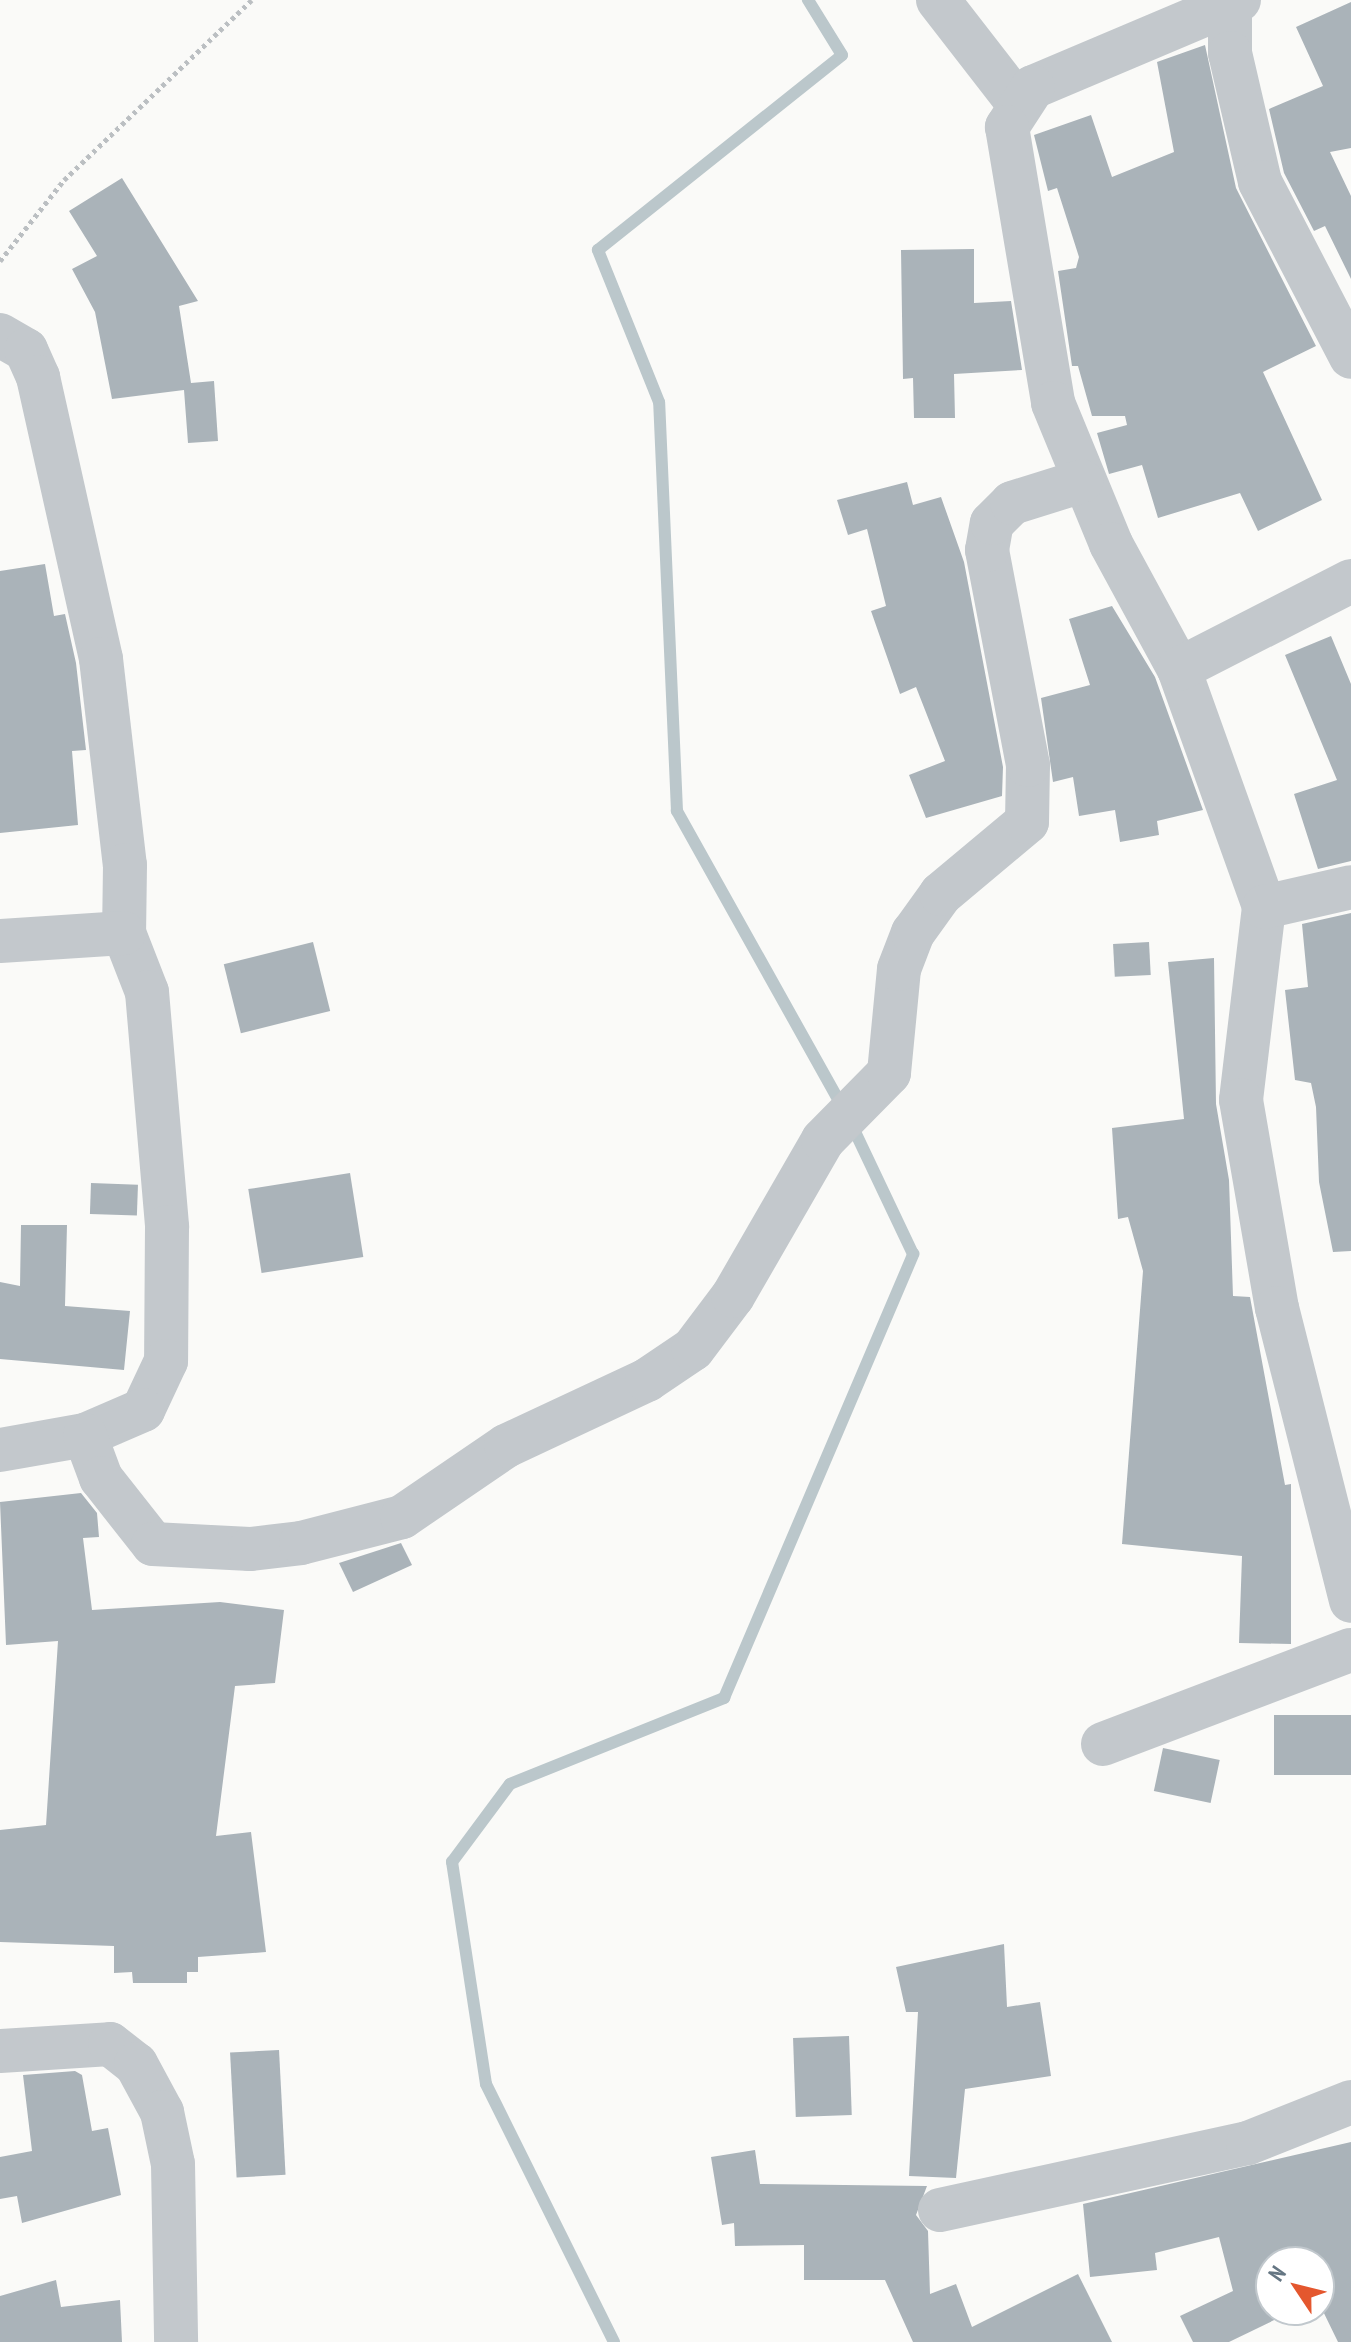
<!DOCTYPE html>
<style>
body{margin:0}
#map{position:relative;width:1351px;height:2342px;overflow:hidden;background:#fafaf8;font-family:"PT Sans Narrow",sans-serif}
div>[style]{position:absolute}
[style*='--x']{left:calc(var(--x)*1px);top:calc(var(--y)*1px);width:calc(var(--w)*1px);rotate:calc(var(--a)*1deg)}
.stream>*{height:12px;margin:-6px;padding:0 6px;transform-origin:6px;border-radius:6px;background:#bbc7cb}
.building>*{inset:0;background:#aab3b9;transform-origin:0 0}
.path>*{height:5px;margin-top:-2.5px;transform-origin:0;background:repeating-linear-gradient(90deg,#bbbfc2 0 4px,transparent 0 8px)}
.street>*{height:44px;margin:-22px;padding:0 22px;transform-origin:22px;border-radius:22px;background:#c3c8cc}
span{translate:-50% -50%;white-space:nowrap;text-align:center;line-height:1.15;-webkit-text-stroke:8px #fff;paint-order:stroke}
.north{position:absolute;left:1255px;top:2246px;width:80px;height:80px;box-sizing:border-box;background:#fff;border:2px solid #c1c8cd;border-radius:50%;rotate:305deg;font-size:22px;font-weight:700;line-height:32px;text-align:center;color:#657683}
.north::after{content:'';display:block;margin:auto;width:28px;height:36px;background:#e4572e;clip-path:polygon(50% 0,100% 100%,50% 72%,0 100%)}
</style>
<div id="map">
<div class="stream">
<div style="--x:614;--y:2342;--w:288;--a:-116.4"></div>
<div style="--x:486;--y:2084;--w:225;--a:-98.7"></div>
<div style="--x:452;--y:1862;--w:97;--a:-53.4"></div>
<div style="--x:510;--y:1784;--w:231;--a:-21.9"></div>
<div style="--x:724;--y:1698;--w:483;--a:-66.9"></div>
<div style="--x:913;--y:1254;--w:152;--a:-115.4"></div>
<div style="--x:848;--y:1117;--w:351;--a:-119.2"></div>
<div style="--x:677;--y:811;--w:409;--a:-92.5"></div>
<div style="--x:659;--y:402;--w:164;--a:-111.9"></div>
<div style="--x:598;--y:250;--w:312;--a:-38.6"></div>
<div style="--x:842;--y:55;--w:65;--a:-121.7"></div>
</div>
<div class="building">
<div style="clip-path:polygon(1351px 2px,1351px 148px,1330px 152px,1351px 196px,1351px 279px,1325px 226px,1314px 231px,1284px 173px,1269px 109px,1323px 86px,1296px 27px)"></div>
<div style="clip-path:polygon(1205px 45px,1236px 188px,1316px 346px,1263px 372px,1322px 500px,1258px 531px,1240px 493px,1158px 518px,1142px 465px,1109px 474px,1097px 433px,1127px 425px,1125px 416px,1092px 416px,1078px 366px,1072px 366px,1058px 271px,1076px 268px,1079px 257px,1057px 188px,1048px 191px,1034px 135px,1091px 115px,1112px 177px,1174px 152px,1157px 62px)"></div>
<div style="clip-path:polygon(122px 178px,198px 301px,179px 306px,191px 383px,214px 381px,218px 441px,188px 443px,184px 390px,112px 399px,95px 312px,72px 269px,97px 256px,69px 211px)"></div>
<div style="clip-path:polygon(974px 249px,974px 303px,1011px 301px,1022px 370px,954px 374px,955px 418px,914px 418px,913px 378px,903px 379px,901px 250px)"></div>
<div style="clip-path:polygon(907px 482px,913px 505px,941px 497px,964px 562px,1003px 767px,1002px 796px,926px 818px,909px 775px,945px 761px,916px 687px,900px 694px,871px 611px,886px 606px,867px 529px,848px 535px,837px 500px)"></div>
<div style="clip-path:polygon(45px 564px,54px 616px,65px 614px,76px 663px,86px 750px,72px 751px,78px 825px,0 833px,0 571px)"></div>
<div style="clip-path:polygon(1112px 606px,1155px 677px,1203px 810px,1157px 821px,1159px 835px,1120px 842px,1115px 810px,1079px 816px,1073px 777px,1053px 782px,1041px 698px,1090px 685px,1069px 619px)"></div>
<div style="clip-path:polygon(1331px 636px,1351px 684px,1351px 861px,1318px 869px,1294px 794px,1337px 780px,1285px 655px)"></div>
<div style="clip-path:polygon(1351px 913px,1351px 1251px,1333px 1252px,1319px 1182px,1316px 1107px,1311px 1083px,1295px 1080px,1285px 990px,1308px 987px,1302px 924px)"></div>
<div style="left:313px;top:942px;width:71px;height:92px;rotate:76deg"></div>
<div style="left:1149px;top:942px;width:33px;height:36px;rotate:87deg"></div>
<div style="clip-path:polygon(1214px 958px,1216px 1104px,1229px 1180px,1233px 1296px,1250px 1297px,1285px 1485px,1291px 1484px,1291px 1644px,1239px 1643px,1242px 1556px,1122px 1544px,1143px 1271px,1128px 1217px,1118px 1219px,1112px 1128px,1184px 1119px,1168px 962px)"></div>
<div style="left:350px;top:1173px;width:85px;height:103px;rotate:81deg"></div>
<div style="left:91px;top:1183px;width:47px;height:31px;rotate:2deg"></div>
<div style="clip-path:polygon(21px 1225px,67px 1225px,65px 1306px,130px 1311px,124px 1370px,0 1359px,0 1282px,20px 1286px)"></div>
<div style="clip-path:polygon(81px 1493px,97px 1513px,99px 1537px,83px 1538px,92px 1610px,220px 1602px,284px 1610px,275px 1683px,235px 1686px,216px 1836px,251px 1832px,266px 1952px,198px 1957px,198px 1972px,187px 1972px,187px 1983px,133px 1983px,132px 1972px,114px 1973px,114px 1946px,0 1942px,0 1830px,46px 1825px,58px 1641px,6px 1645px,0 1502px)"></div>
<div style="clip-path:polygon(401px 1543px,412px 1565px,353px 1592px,339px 1563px)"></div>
<div style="left:1274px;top:1715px;width:77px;height:60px"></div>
<div style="left:1163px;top:1748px;width:58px;height:44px;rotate:12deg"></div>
<div style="clip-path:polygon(1004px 1944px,1007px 2007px,1040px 2002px,1051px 2076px,965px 2089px,956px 2178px,909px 2176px,918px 2012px,906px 2012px,896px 1967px)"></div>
<div style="left:849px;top:2036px;width:79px;height:56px;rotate:88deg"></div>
<div style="left:279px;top:2050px;width:125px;height:49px;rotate:87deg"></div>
<div style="clip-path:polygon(75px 2071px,82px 2075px,92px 2131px,108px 2128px,121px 2195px,22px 2223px,17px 2196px,0 2199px,0 2157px,32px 2151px,23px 2075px)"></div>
<div style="clip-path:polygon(1351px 2142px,1351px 2342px,1338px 2342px,1319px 2303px,1319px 2262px,1271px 2262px,1271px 2310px,1295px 2310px,1229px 2342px,1193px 2342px,1180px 2316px,1233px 2291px,1219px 2237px,1155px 2253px,1157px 2270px,1090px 2277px,1083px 2204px)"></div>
<div style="clip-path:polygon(755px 2150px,760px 2184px,927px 2186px,916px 2215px,928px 2231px,930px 2294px,956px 2284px,972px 2327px,1078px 2274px,1112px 2342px,913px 2342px,885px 2280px,804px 2280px,804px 2245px,735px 2246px,734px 2223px,722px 2225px,711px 2157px)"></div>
<div style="clip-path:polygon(56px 2280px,61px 2307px,120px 2300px,122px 2342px,0 2342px,0 2296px)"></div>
</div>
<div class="path">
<div style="--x:0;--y:261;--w:103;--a:-51.7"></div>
<div style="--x:64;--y:180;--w:260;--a:-43.8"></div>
</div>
<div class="street">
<div style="--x:938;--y:0;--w:130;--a:52.2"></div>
<div style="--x:1239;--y:0;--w:224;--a:157.1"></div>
<div style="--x:1033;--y:87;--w:48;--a:123"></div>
<div style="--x:1007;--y:127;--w:280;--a:80.5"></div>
<div style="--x:1053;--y:403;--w:152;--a:67.6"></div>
<div style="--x:1111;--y:544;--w:142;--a:61.5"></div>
<div style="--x:1179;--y:669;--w:253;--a:70.3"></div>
<div style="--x:1264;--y:907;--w:194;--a:96.8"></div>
<div style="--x:1241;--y:1100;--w:211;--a:80.2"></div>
<div style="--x:1277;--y:1308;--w:302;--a:75.8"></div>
<div style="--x:1230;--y:4;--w:49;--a:90"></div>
<div style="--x:1230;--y:53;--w:132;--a:76.9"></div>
<div style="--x:1260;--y:182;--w:197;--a:62.5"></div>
<div style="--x:0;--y:335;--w:30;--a:30"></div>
<div style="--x:26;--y:350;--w:30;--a:66"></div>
<div style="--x:38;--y:377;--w:289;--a:77.4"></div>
<div style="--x:101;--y:659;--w:207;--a:83.4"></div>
<div style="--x:125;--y:865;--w:68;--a:90.8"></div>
<div style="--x:124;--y:933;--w:63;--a:68.7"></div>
<div style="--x:147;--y:992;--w:236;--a:85.1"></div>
<div style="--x:167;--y:1227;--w:134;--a:90.4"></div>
<div style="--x:166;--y:1361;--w:54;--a:115.1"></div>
<div style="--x:143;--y:1410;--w:63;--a:156.7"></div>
<div style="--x:85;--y:1435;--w:86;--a:170"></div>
<div style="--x:1179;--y:669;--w:193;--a:-27.1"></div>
<div style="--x:1264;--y:907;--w:89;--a:-12.9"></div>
<div style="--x:0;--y:941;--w:124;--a:-3.7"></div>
<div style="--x:85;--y:1435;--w:46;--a:69.6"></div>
<div style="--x:101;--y:1478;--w:84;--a:51.8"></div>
<div style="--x:153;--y:1544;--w:97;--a:3"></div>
<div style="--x:250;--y:1549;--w:51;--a:-6.7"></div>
<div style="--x:301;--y:1543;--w:104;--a:-14.4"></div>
<div style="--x:402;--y:1517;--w:126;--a:-34.3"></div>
<div style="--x:506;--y:1446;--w:156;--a:-25.1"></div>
<div style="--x:647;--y:1380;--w:55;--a:-34"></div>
<div style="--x:693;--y:1349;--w:66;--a:-53"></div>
<div style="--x:733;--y:1296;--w:180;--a:-60"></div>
<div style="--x:823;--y:1140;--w:94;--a:-45.4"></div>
<div style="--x:889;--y:1073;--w:104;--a:-84.5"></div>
<div style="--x:899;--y:969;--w:39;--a:-69"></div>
<div style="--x:913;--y:933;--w:48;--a:-54.3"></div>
<div style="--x:941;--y:894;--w:112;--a:-39.9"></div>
<div style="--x:1027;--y:822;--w:57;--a:-89"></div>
<div style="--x:1028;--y:765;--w:219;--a:-100.8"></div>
<div style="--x:987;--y:550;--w:27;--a:-80"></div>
<div style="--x:992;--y:523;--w:28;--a:-45"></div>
<div style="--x:1012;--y:503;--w:73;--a:-17.4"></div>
<div style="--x:1103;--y:1744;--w:265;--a:-20.8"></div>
<div style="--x:0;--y:2051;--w:110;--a:-3.6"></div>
<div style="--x:110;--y:2044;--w:33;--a:38"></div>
<div style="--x:136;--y:2064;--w:55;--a:61.6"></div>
<div style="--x:162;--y:2112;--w:53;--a:78.1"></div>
<div style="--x:173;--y:2164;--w:178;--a:89"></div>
<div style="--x:940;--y:2210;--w:315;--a:-12.3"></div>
<div style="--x:1248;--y:2143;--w:111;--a:-21.7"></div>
</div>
<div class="north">N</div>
</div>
